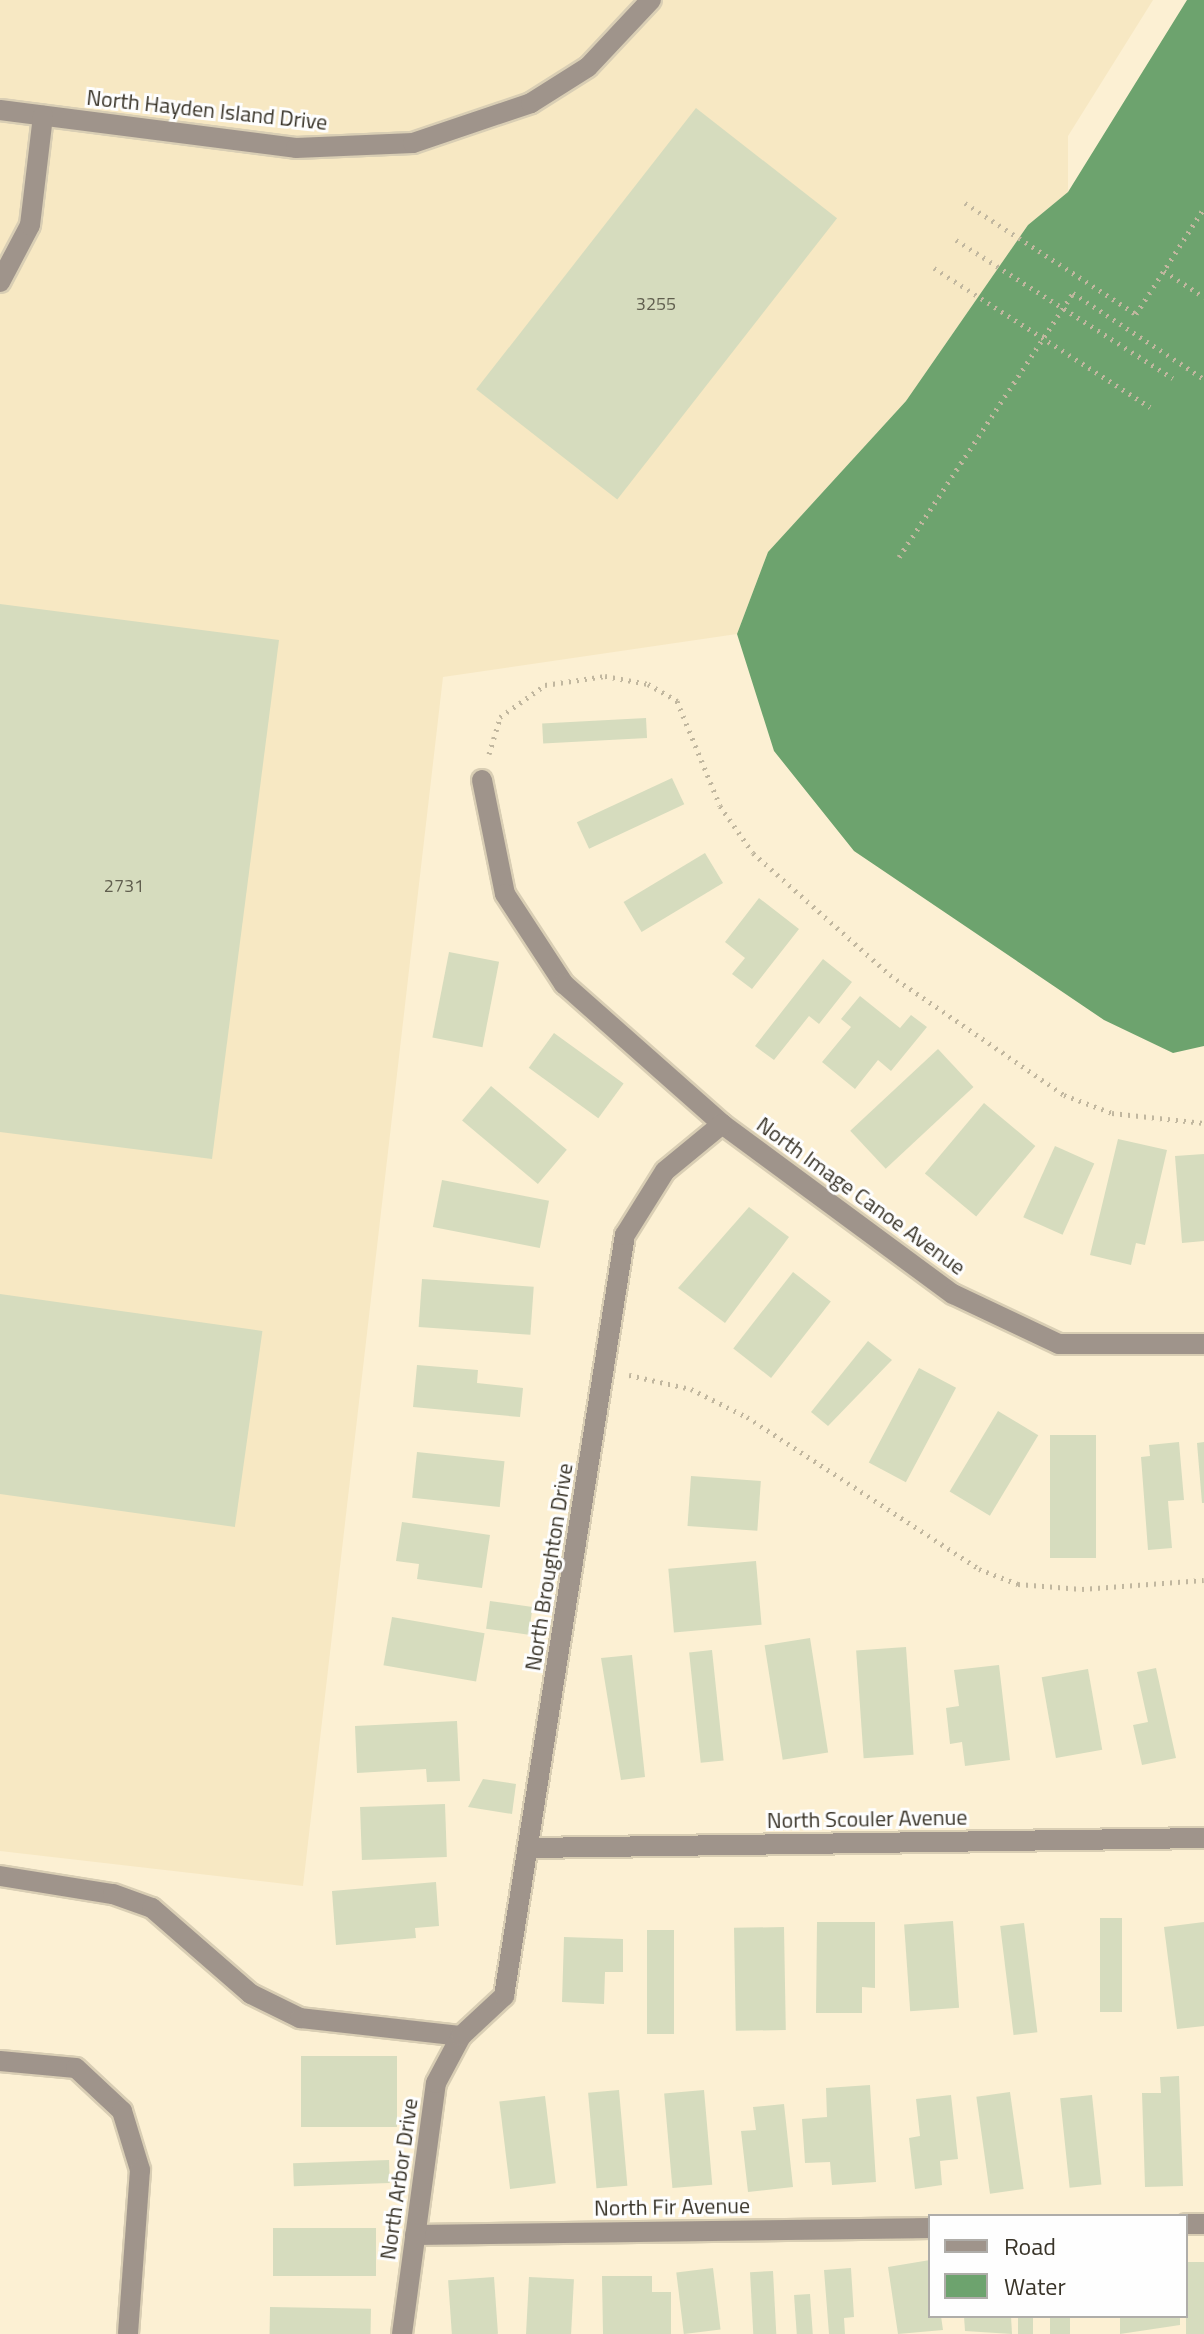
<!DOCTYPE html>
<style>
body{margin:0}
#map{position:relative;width:1204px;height:2334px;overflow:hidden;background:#fcf0d3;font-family:"Titillium Web",sans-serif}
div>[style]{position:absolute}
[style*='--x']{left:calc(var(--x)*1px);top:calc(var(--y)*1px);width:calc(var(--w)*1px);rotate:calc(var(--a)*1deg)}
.built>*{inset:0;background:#f7e8c3}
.water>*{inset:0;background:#6da36e}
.building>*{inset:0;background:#d6dcbe;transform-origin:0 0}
.path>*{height:5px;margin-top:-2.5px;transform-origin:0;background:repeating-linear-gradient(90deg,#c1b79f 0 2px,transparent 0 8px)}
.roads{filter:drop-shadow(2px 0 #d9ceb4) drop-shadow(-2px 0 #d9ceb4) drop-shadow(0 2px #d9ceb4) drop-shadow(0 -2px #d9ceb4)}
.minor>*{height:20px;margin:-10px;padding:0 10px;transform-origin:10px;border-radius:10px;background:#9f948b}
span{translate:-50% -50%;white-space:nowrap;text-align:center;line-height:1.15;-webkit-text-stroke:6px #fefefe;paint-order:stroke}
.number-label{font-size:18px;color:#605e4e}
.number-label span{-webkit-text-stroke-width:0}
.street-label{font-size:22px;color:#393429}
.legend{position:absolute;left:928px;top:2214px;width:260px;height:104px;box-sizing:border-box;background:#fefefe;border:2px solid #afada9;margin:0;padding:10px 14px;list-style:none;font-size:24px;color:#393429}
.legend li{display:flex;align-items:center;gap:16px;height:40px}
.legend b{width:40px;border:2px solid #afada9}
</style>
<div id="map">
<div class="built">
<div style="clip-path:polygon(0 0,1153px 0,1068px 136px,1068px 192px,1028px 225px,906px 401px,768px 552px,737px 634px,443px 677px,303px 1886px,0 1851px)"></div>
</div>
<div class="water">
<div style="clip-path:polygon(1187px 0,1204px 0,1204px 1046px,1173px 1053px,1104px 1020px,854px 851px,774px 751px,737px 634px,768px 552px,906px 401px,1028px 225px,1068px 192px)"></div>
</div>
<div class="building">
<div style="left:696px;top:108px;width:179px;height:357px;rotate:38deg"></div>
<div style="clip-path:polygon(0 604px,279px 640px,212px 1159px,0 1132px)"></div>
<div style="left:646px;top:718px;width:20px;height:104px;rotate:87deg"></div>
<div style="left:672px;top:778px;width:29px;height:105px;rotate:65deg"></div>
<div style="left:705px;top:853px;width:35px;height:95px;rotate:59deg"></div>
<div style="clip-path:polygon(759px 898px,799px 929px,752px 989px,732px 974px,745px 958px,725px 942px)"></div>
<div style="left:449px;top:952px;width:51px;height:87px;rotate:11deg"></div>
<div style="clip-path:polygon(823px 959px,852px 982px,819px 1024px,809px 1016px,774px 1060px,755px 1046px)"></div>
<div style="clip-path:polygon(860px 996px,900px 1028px,911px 1015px,927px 1027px,891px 1071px,878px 1060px,855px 1089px,822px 1062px,851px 1027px,841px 1019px)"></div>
<div style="left:554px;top:1033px;width:86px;height:43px;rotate:36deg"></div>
<div style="left:938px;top:1049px;width:52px;height:120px;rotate:47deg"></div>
<div style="left:491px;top:1086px;width:99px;height:45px;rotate:40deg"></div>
<div style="left:984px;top:1103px;width:67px;height:92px;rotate:40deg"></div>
<div style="clip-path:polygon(1118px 1139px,1167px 1150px,1145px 1245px,1136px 1243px,1131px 1265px,1090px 1255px)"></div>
<div style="left:1055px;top:1146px;width:43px;height:78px;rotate:24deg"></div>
<div style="clip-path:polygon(1204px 1154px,1204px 1241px,1182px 1243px,1175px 1156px)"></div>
<div style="left:442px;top:1180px;width:109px;height:48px;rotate:11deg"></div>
<div style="clip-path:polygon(749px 1207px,789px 1237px,725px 1323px,678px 1288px)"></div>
<div style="left:793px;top:1272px;width:48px;height:97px;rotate:38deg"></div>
<div style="left:422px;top:1279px;width:112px;height:48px;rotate:4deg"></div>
<div style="left:0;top:1294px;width:265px;height:198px;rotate:8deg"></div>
<div style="clip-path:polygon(868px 1341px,892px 1360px,828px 1426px,811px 1412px)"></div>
<div style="clip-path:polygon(417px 1365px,478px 1370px,477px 1383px,523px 1388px,520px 1417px,413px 1407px)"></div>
<div style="left:919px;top:1368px;width:42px;height:107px;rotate:28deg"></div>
<div style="left:998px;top:1411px;width:47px;height:94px;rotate:31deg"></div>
<div style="left:1050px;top:1435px;width:46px;height:123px"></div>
<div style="clip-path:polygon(1179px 1442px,1184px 1500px,1168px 1501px,1172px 1548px,1148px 1550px,1141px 1457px,1150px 1456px,1149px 1445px)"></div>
<div style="clip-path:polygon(1204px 1442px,1204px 1503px,1202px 1503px,1197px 1443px)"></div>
<div style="left:417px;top:1452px;width:88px;height:46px;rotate:6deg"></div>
<div style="left:691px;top:1476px;width:70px;height:50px;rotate:4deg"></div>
<div style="clip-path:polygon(402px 1522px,490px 1535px,482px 1588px,417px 1579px,419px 1564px,396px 1561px)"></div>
<div style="left:756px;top:1561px;width:64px;height:88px;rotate:85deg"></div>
<div style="left:490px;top:1601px;width:43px;height:28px;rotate:8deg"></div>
<div style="left:392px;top:1617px;width:94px;height:49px;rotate:10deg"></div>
<div style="left:810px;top:1638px;width:116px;height:46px;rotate:81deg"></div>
<div style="left:906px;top:1647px;width:108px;height:50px;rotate:86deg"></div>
<div style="left:712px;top:1650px;width:111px;height:23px;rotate:84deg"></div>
<div style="clip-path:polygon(632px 1655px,645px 1777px,621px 1780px,601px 1658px)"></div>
<div style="clip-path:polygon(999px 1665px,1010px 1760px,965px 1766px,962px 1742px,950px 1744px,946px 1708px,959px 1706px,954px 1670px)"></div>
<div style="clip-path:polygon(1156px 1668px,1176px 1758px,1142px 1765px,1133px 1725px,1148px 1722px,1137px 1672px)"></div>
<div style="left:1088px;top:1669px;width:82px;height:47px;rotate:80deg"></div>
<div style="clip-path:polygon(457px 1721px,460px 1781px,427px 1782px,426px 1769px,357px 1773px,355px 1726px)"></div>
<div style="clip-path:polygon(483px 1779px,516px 1784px,512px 1814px,468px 1807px)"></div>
<div style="left:445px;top:1804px;width:53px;height:85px;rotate:88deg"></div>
<div style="clip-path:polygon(436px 1882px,439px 1926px,415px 1928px,416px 1938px,336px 1945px,332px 1891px)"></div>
<div style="left:1100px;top:1918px;width:22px;height:94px"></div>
<div style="left:953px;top:1921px;width:87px;height:49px;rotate:86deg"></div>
<div style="clip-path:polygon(817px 1922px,875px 1922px,875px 1988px,862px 1987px,862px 2013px,816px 2013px)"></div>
<div style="clip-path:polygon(1204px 1922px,1204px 2026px,1177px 2029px,1164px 1927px)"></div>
<div style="left:1024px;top:1923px;width:110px;height:24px;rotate:83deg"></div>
<div style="left:784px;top:1927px;width:103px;height:50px;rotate:89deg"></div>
<div style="left:647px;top:1930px;width:27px;height:104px"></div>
<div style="clip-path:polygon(564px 1937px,623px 1939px,623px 1972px,605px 1972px,604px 2004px,562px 2002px)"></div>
<div style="left:301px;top:2056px;width:96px;height:71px"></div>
<div style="clip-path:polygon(1179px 2076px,1183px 2186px,1145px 2187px,1142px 2093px,1161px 2093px,1160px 2077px)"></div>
<div style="clip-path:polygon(870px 2085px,876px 2182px,832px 2185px,830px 2162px,805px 2163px,802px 2119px,827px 2117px,826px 2088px)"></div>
<div style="left:619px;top:2090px;width:96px;height:31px;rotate:85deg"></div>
<div style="left:704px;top:2090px;width:95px;height:40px;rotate:85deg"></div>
<div style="left:1010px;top:2092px;width:98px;height:34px;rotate:82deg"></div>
<div style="clip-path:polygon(951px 2095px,958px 2159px,940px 2161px,942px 2185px,915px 2189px,909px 2138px,920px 2136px,916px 2099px)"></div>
<div style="left:1092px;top:2095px;width:90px;height:32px;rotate:84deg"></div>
<div style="left:545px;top:2096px;width:88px;height:46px;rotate:83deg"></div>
<div style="clip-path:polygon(784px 2104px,793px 2187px,748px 2192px,741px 2131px,756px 2130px,753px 2107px)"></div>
<div style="left:389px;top:2160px;width:23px;height:96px;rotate:88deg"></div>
<div style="left:376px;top:2228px;width:48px;height:103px;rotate:90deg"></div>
<div style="clip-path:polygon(930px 2260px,930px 2316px,941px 2316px,943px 2330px,898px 2334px,888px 2267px)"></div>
<div style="left:1204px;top:2262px;width:72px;height:18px;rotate:90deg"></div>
<div style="left:713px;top:2268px;width:62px;height:37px;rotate:83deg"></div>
<div style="clip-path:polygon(851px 2268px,854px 2317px,844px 2318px,845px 2334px,829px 2334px,824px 2270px)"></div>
<div style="left:773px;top:2271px;width:63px;height:23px;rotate:87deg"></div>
<div style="clip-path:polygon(602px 2276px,652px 2276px,652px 2292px,671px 2292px,671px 2334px,603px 2334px)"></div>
<div style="left:494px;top:2277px;width:57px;height:46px;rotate:86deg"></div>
<div style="left:529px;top:2277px;width:45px;height:57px;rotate:3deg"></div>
<div style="left:810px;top:2294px;width:40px;height:16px;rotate:86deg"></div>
<div style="left:270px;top:2307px;width:101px;height:27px;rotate:1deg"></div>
<div style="clip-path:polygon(964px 2316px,1011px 2316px,1012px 2334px,965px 2331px)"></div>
<div style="left:1018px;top:2316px;width:15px;height:18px"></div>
<div style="left:1050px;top:2316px;width:20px;height:18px"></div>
<div style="clip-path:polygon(1120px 2316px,1180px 2316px,1180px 2325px,1120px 2334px)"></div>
</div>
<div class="path">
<div style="--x:965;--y:203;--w:204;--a:33"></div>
<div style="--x:1136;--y:314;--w:126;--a:-57.3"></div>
<div style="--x:956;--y:240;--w:257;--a:32.5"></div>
<div style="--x:934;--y:268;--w:257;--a:32.8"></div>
<div style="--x:1164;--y:271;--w:48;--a:33"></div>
<div style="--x:899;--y:557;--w:316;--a:-56.6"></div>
<div style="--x:1073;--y:293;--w:157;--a:33.3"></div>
<div style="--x:489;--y:754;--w:39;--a:-73"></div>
<div style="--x:500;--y:717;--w:55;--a:-35.4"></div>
<div style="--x:545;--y:685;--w:61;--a:-8.5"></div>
<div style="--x:605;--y:676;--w:44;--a:10.5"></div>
<div style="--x:648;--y:684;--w:34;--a:30"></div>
<div style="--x:677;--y:701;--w:113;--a:67.7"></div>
<div style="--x:720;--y:806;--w:57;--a:54.9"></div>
<div style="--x:753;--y:853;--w:183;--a:41.7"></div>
<div style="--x:890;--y:975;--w:211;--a:34.6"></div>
<div style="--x:1064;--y:1095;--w:51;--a:20.6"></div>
<div style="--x:1112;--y:1113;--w:93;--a:6.2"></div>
<div style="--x:629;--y:1375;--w:64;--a:12.7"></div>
<div style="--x:691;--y:1389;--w:63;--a:26.6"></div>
<div style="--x:747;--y:1417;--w:277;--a:33.2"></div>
<div style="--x:979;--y:1569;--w:42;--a:21"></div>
<div style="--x:1018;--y:1584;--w:64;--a:4.5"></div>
<div style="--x:1082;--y:1589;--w:122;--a:-4.2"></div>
</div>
<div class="roads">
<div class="minor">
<div style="--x:0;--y:110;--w:298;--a:7.3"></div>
<div style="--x:296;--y:148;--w:117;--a:-2.4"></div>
<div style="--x:413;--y:143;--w:125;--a:-18.7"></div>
<div style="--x:531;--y:103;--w:67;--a:-32.3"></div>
<div style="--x:588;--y:67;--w:92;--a:-46.8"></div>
<div style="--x:0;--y:282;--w:64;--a:-62.2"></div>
<div style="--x:30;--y:225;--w:110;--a:-83.2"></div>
<div style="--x:482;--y:780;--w:116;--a:78.6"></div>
<div style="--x:505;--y:894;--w:108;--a:56.8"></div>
<div style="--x:564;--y:984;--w:211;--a:41.5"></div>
<div style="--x:722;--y:1124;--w:287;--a:36.4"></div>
<div style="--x:953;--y:1294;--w:117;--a:25.3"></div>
<div style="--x:1059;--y:1344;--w:145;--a:0"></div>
<div style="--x:530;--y:1848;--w:674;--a:-0.85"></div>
<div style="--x:0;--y:1876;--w:114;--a:9.1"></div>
<div style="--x:113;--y:1894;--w:41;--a:19.7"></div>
<div style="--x:152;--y:1908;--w:131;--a:41"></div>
<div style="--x:251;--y:1994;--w:55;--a:26.1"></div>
<div style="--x:300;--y:2018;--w:162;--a:6.4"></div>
<div style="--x:0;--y:2061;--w:76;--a:5.3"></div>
<div style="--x:76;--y:2068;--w:63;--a:43.1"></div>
<div style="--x:122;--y:2111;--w:62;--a:73"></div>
<div style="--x:140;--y:2170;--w:164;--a:94.2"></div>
<div style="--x:1186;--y:2224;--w:18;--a:0"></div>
<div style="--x:415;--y:2235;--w:515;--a:-0.78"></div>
<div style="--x:402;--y:2334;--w:253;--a:-82.3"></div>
<div style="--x:436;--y:2083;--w:53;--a:-62"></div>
<div style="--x:461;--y:2036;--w:59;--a:-42.9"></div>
<div style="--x:504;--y:1996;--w:771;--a:-80.97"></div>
<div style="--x:625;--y:1235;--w:75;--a:-58"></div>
<div style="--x:665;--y:1171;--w:74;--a:-39.5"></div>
</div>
</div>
<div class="number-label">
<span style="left:656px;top:304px">3255</span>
<span style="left:124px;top:886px">2731</span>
</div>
<div class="street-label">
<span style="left:207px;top:110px;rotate:6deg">North Hayden Island Drive</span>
<span style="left:861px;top:1196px;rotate:36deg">North Image Canoe Avenue</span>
<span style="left:549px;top:1567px;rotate:-81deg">North Broughton Drive</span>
<span style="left:867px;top:1819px;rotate:-1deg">North Scouler Avenue</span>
<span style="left:399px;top:2179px;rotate:-82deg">North Arbor Drive</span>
<span style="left:672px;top:2207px;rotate:-1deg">North Fir Avenue</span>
</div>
<ul class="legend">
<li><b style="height:10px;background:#9f948b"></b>Road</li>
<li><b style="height:22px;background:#6da36e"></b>Water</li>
</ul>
</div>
